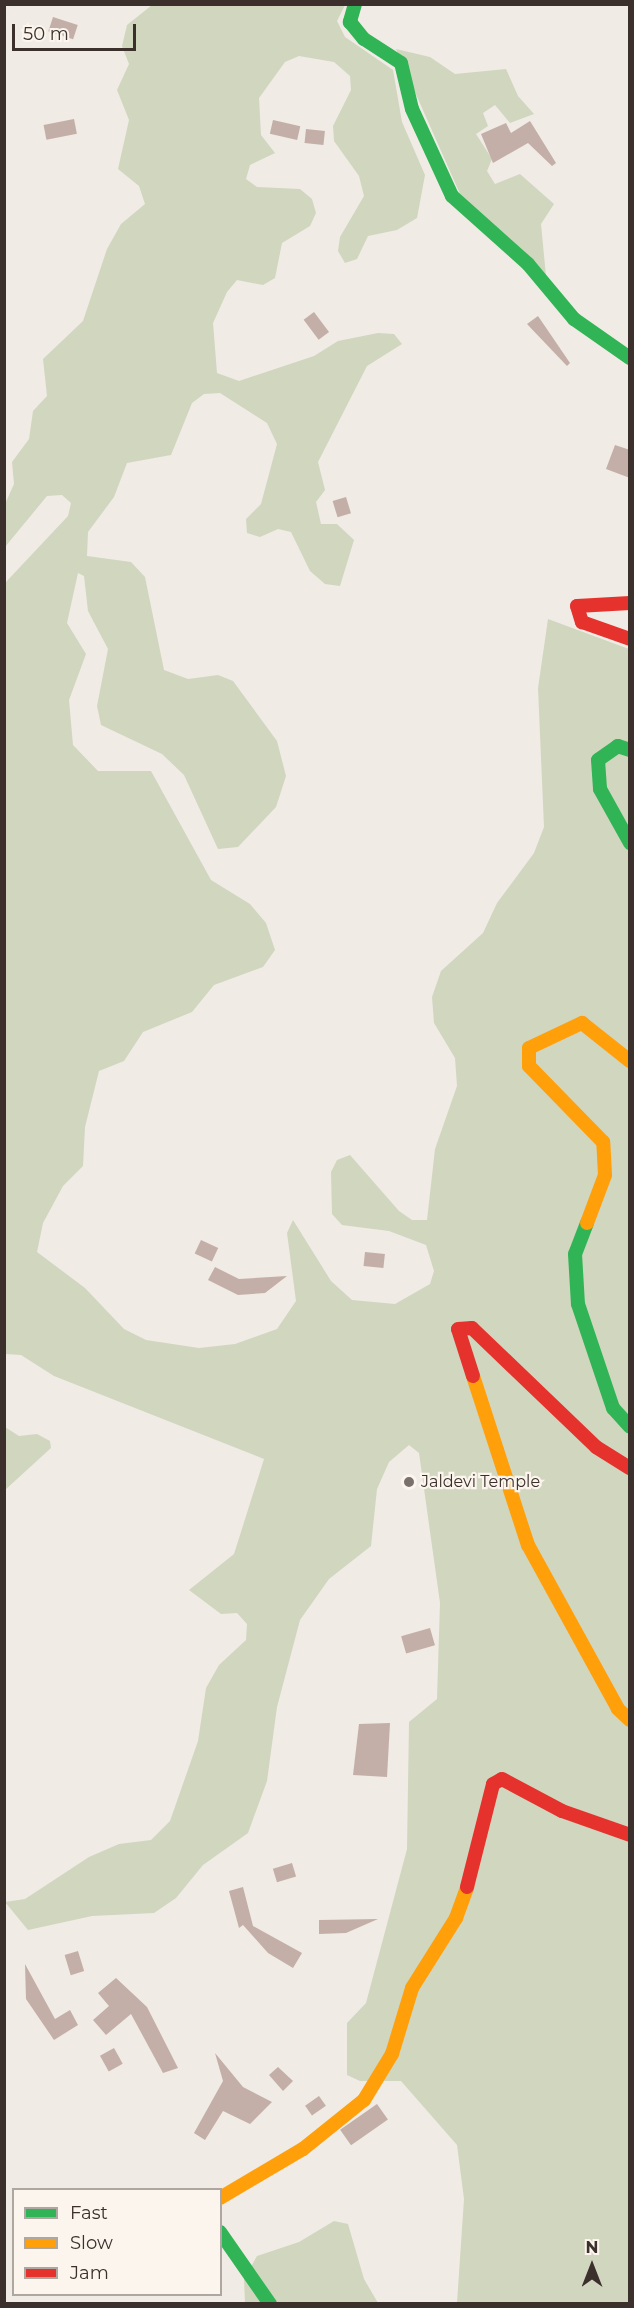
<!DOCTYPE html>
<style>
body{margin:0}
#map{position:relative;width:634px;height:2308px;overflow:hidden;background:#f0ebe5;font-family:Montserrat,sans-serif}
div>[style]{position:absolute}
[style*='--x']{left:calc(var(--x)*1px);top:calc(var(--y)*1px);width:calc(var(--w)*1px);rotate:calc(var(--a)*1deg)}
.green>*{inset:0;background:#d1d6bf}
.building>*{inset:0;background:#c3afa7;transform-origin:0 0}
.fast>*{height:14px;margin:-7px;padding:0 7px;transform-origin:7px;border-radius:7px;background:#30b455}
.slow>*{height:14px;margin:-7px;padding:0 7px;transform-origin:7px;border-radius:7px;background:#ff9f0a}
.jam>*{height:14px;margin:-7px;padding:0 7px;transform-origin:7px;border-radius:7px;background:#e5322d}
.dots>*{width:16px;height:16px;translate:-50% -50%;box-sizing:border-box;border:3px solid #fbf5ee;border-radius:50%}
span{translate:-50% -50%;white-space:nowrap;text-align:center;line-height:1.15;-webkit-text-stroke:4.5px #fbf5ee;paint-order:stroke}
.poi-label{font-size:16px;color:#3b302b}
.left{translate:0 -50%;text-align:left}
.frame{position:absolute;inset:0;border:6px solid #3b302b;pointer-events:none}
.legend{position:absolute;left:12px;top:2188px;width:210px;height:108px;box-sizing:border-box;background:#fbf5ee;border:2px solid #aea6a0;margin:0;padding:8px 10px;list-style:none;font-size:18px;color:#3b302b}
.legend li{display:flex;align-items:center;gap:12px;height:30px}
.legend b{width:30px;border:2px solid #aea6a0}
.north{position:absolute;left:562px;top:2236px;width:60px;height:60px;-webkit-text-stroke:4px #fbf5ee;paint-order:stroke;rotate:0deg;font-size:16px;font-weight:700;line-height:24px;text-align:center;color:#3b302b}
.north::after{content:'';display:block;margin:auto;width:21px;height:27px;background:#3b302b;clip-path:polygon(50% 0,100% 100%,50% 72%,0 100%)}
.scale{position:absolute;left:12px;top:24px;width:124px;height:27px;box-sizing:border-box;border:3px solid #3b302b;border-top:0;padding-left:8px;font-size:18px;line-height:21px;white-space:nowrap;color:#3b302b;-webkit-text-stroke:4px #fbf5ee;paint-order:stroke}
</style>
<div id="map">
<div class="green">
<div style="clip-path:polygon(152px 5px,345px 5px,337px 21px,345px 37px,393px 70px,402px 122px,425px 175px,417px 218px,397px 230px,368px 236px,357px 259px,345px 263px,338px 251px,340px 237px,364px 196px,359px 176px,334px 141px,333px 126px,351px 90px,350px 76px,334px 62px,299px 56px,285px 62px,259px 98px,261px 135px,275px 153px,250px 165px,246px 179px,257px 187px,300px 189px,312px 199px,316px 213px,310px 226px,282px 243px,275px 278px,263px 285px,237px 280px,227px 292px,213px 323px,217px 373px,239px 381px,314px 356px,338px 341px,378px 333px,394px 334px,402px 344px,367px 366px,318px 462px,325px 490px,316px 502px,321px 524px,337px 524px,354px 540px,340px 586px,325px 584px,310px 571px,291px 532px,278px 529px,260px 537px,247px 533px,246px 519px,261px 504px,277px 444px,267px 423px,220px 393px,204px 394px,192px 403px,171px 455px,127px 463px,114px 497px,88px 532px,87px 556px,131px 562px,145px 577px,164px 670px,188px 679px,218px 675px,233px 681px,277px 741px,286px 776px,276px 807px,238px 847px,218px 849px,184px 775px,162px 754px,101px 725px,97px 706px,108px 649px,88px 611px,84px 576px,78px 573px,67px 623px,86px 654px,69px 700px,73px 745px,98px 771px,151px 771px,211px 880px,250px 904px,266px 923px,275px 950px,263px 967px,214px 985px,192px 1012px,143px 1032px,124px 1061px,99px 1071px,85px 1127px,83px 1166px,63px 1186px,43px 1223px,37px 1252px,85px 1288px,124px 1329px,146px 1340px,199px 1348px,235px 1344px,277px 1329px,296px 1301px,287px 1233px,293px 1220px,331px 1281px,352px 1300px,395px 1304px,430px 1284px,434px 1271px,426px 1245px,389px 1231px,342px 1225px,332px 1214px,331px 1172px,337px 1160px,350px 1155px,399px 1211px,412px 1220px,427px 1220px,435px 1149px,457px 1086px,455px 1058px,434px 1023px,432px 997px,441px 971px,483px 933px,497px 903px,534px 853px,544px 827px,538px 688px,548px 619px,629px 649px,629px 2303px,457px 2303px,464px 2199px,457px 2145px,401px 2081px,360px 2081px,347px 2075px,347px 2023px,366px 2003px,407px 1849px,409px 1722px,437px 1699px,440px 1603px,419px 1453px,409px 1445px,389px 1462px,377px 1489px,371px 1546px,329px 1579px,300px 1620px,277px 1707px,267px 1781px,248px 1833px,203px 1865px,176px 1898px,154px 1913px,92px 1916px,28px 1930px,5px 1902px,25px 1899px,89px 1857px,119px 1844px,151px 1840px,170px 1821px,198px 1741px,206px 1688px,219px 1665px,246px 1640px,247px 1624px,237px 1613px,221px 1614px,189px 1590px,234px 1554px,264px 1459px,54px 1376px,21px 1355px,5px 1354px,5px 583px,68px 516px,71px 503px,62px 495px,47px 496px,5px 547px,5px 504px,14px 484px,12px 462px,29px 439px,33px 411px,47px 396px,43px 359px,83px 321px,107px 249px,121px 224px,145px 204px,139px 186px,118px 169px,129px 120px,117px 90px,129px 64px,122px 46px,127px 25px)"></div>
<div style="clip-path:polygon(396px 49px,430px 57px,455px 74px,506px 69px,518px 96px,534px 114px,510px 123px,495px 105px,483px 113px,488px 126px,476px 134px,492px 159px,487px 171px,495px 184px,520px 174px,554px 204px,541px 224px,546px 276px,464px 203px)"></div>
<div style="clip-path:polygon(5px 1427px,19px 1436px,37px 1434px,50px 1441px,51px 1448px,5px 1490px)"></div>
<div style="clip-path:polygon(334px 2221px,348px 2224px,364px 2279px,378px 2303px,245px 2303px,244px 2279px,257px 2256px,299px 2242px)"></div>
</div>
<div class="building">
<div style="left:53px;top:17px;width:26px;height:15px;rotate:18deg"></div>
<div style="left:74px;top:119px;width:15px;height:31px;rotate:79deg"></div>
<div style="left:273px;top:120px;width:28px;height:14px;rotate:13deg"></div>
<div style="clip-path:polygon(530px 121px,556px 163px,552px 166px,528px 143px,493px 163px,481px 134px,506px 123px,511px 133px)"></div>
<div style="left:306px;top:129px;width:19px;height:14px;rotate:6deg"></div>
<div style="left:314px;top:312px;width:25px;height:13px;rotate:53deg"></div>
<div style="clip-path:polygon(538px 316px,570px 363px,567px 366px,527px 324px)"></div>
<div style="clip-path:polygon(615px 445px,630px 450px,630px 478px,606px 469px)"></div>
<div style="left:346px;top:497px;width:17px;height:14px;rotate:73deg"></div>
<div style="left:201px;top:1240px;width:19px;height:15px;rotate:25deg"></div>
<div style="left:365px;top:1252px;width:20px;height:14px;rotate:6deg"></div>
<div style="clip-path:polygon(215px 1267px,239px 1279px,287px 1276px,265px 1293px,238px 1295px,208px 1280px)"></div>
<div style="left:430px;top:1628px;width:18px;height:30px;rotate:74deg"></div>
<div style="clip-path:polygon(390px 1723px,387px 1777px,353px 1775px,359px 1724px)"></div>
<div style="left:292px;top:1863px;width:14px;height:20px;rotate:73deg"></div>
<div style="clip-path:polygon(243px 1887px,253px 1926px,302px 1953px,293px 1968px,268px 1953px,243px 1925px,239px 1928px,229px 1891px)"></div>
<div style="clip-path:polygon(378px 1919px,346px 1933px,319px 1934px,319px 1920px)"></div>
<div style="left:78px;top:1951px;width:21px;height:14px;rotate:73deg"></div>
<div style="clip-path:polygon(25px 1964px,55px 2019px,70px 2010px,78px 2025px,54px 2040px,26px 1999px)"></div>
<div style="clip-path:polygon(116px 1978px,147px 2007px,178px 2068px,163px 2073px,131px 2014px,106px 2035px,93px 2020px,109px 2006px,98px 1993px)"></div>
<div style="left:114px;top:2048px;width:18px;height:16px;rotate:61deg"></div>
<div style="clip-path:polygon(215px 2053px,243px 2087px,272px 2102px,250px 2124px,223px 2111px,205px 2140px,194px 2133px,223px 2081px)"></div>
<div style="clip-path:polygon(278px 2067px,293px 2081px,283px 2091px,269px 2075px)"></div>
<div style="left:319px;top:2096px;width:12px;height:17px;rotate:55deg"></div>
<div style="left:377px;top:2104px;width:19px;height:45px;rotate:55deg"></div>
</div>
<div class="fast">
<div style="--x:355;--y:4;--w:19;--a:106"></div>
<div style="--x:350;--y:22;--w:22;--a:51"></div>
<div style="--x:364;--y:39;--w:44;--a:33"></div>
<div style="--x:401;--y:63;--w:47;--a:76.6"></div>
<div style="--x:412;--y:109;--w:96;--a:65.3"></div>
<div style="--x:452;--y:196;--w:102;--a:41.8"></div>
<div style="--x:528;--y:264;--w:72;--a:50.1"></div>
<div style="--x:574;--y:319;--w:68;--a:34.9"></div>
<div style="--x:630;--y:750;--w:13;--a:-162"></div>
<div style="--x:618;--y:746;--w:24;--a:145"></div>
<div style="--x:598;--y:760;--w:29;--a:86"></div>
<div style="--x:600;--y:789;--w:62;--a:60.9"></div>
<div style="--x:587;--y:1223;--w:33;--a:111"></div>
<div style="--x:575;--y:1254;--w:50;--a:86.6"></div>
<div style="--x:578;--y:1304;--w:110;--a:71.4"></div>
<div style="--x:613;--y:1408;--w:25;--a:48"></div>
<div style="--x:220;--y:2232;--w:88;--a:55.2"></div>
</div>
<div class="slow">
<div style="--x:587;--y:1223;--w:51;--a:-69.4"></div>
<div style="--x:605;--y:1175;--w:33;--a:-93"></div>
<div style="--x:603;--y:1142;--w:106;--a:-134.2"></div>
<div style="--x:529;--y:1066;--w:18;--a:-90"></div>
<div style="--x:529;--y:1048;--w:59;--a:-25.3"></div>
<div style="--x:582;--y:1023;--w:61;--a:38.4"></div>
<div style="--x:473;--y:1376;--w:178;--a:72"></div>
<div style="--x:528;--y:1545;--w:187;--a:61.2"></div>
<div style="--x:618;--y:1709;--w:16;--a:43"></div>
<div style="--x:220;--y:2198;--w:96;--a:-30.6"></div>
<div style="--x:303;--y:2149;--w:78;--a:-38.8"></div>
<div style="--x:364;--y:2100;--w:54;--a:-58.7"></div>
<div style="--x:392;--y:2054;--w:69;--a:-73.1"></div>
<div style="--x:412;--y:1988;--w:83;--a:-57.8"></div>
<div style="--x:456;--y:1918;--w:33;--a:-70"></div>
</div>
<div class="jam">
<div style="--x:630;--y:603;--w:53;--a:176.8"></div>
<div style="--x:577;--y:606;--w:17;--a:73"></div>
<div style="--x:582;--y:622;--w:51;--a:19.5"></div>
<div style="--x:473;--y:1376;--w:49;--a:-107.7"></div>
<div style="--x:458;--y:1329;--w:14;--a:-4"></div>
<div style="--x:472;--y:1328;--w:172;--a:43.8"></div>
<div style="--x:596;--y:1447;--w:40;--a:32"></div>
<div style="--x:467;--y:1887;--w:106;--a:-75.8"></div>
<div style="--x:493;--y:1784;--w:10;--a:-29"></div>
<div style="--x:502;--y:1779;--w:68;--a:28.1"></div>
<div style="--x:562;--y:1811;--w:72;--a:19.4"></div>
</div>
<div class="dots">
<div style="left:409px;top:1482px;background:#7a716c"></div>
</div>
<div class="poi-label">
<span class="left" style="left:421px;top:1482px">Jaldevi Temple</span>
</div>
<div class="frame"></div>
<ul class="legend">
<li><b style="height:8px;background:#30b455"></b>Fast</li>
<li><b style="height:8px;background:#ff9f0a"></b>Slow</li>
<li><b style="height:8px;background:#e5322d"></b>Jam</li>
</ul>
<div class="north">N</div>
<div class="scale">50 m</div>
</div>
